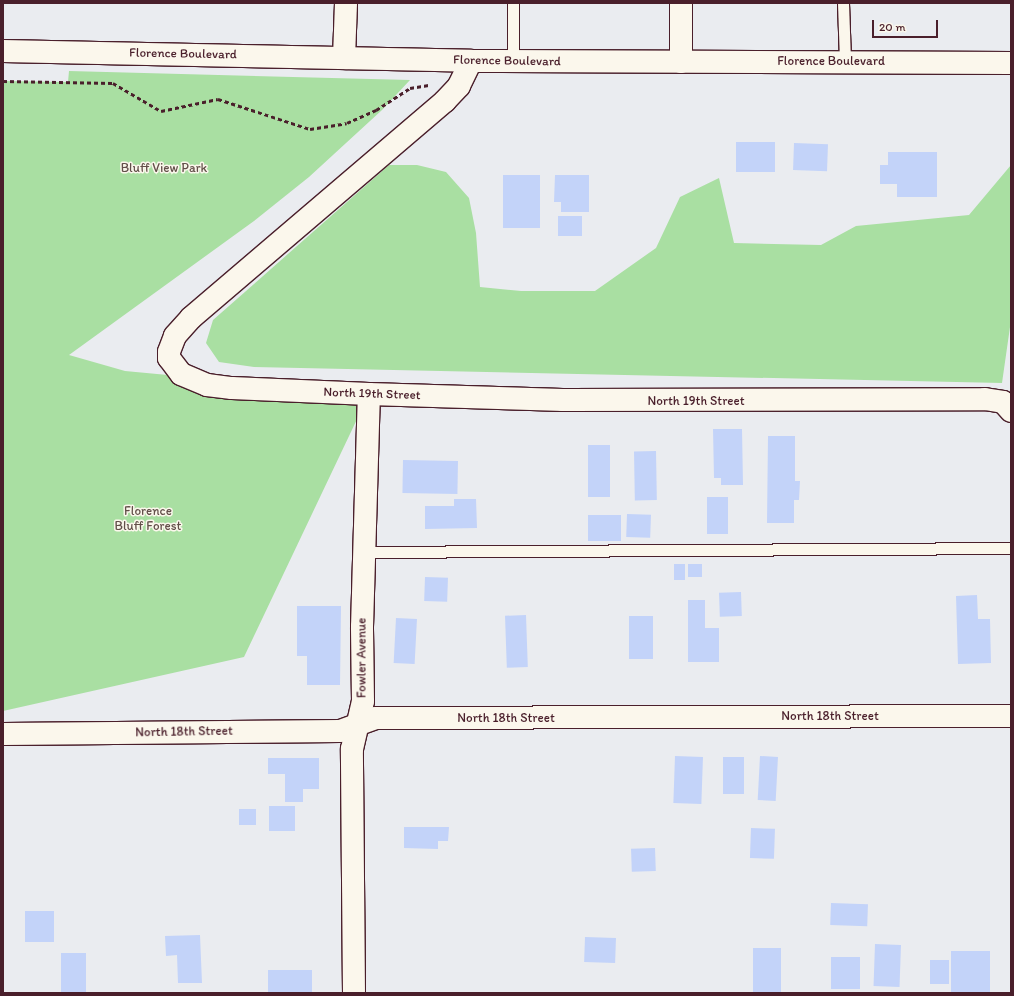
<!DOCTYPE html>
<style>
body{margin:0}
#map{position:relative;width:1014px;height:996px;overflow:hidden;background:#eaecf0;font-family:Itim,sans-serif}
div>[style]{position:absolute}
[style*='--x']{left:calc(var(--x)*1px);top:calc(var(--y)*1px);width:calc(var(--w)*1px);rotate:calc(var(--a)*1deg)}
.green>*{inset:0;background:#a9dfa2}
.building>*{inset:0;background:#c3d3f9;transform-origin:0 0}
.path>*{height:2.5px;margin-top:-1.25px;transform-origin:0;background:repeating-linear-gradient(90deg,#4a1f2b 0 4px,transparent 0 7px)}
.roads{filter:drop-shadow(1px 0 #4a1f2b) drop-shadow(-1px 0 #4a1f2b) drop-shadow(0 1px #4a1f2b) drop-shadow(0 -1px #4a1f2b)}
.service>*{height:11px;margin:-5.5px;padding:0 5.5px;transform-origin:5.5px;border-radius:5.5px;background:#fbf7ec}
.minor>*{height:22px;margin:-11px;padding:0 11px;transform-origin:11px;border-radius:11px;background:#fbf7ec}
.tertiary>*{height:22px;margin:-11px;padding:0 11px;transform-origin:11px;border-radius:11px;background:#fbf7ec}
span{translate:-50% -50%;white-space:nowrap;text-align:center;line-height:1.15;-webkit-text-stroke:3px #fbf7ec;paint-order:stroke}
.street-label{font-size:13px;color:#4a1f2b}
.park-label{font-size:13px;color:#624f49}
.frame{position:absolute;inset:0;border:4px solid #4a1f2b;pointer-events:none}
.scale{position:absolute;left:872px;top:20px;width:66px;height:18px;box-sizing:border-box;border:2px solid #4a1f2b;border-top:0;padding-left:5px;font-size:12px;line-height:14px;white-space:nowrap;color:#4a1f2b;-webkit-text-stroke:3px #fbf7ec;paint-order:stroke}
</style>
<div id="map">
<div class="green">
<div style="clip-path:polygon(69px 71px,410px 80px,382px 110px,309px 177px,254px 221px,69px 355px,125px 371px,369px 394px,244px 657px,3px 711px,3px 81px,68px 82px)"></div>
<div style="clip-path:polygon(389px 165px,417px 165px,446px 172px,469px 198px,476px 233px,480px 287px,521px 291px,595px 291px,656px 248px,680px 197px,719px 178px,734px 243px,821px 245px,856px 226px,969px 215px,1011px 165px,1011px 320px,1002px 383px,254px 367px,219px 362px,206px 343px,213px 320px)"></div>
</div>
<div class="building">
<div style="left:736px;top:142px;width:39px;height:30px"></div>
<div style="left:794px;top:143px;width:34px;height:27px;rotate:2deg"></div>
<div style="clip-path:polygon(888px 152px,937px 152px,937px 197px,897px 197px,897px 184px,880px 184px,880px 165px,888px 165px)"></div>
<div style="left:503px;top:175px;width:37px;height:53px"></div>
<div style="clip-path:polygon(555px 175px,589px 175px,589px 212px,561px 212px,561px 202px,554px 202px)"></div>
<div style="left:558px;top:216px;width:24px;height:20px"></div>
<div style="clip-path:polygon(713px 429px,742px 429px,743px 485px,721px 485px,721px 478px,714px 478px)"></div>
<div style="clip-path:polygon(768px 436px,795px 436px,795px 481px,800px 481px,799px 500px,794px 500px,794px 523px,767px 523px)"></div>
<div style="left:588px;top:445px;width:22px;height:52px"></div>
<div style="left:656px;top:451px;width:49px;height:22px;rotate:89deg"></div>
<div style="left:403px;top:460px;width:55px;height:33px;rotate:1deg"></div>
<div style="left:707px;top:497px;width:21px;height:37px"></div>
<div style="clip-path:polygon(454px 499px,476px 499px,477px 528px,425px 529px,425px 506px,454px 506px)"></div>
<div style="left:627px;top:514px;width:24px;height:23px;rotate:2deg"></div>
<div style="left:588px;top:515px;width:33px;height:26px"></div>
<div style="left:674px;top:564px;width:11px;height:16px"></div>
<div style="left:688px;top:564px;width:14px;height:13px"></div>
<div style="left:425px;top:577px;width:23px;height:24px;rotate:2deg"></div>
<div style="left:741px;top:592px;width:24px;height:22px;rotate:88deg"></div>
<div style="clip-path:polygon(977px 595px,978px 619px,990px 619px,991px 663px,958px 664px,956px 596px)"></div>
<div style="clip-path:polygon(688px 600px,705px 600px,705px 628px,719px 628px,719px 662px,688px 662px)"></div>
<div style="clip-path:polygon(297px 606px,341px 606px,340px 685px,307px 685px,307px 656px,297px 656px)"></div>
<div style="left:526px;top:615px;width:52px;height:21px;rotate:88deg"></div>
<div style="left:629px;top:616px;width:24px;height:43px"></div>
<div style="left:396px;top:618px;width:21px;height:45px;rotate:3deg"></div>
<div style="left:675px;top:756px;width:28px;height:47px;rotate:2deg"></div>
<div style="left:760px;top:756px;width:18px;height:44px;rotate:3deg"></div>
<div style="left:723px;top:757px;width:21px;height:37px"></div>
<div style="clip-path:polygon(268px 758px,319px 758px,319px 789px,303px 789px,303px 802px,285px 802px,285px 774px,268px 774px)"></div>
<div style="left:269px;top:806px;width:26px;height:25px"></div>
<div style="left:239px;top:809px;width:17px;height:16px"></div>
<div style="clip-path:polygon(404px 827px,449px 827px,448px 841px,438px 841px,438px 849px,404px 848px)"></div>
<div style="left:751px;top:828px;width:24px;height:30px;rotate:2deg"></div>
<div style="left:655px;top:848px;width:23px;height:24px;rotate:88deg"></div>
<div style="left:831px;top:903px;width:37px;height:22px;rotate:2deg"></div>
<div style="left:25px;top:911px;width:29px;height:31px"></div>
<div style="clip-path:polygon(200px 935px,202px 983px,178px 983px,177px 955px,166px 956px,165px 936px)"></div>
<div style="left:585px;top:937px;width:31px;height:25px;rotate:2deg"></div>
<div style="left:875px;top:944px;width:26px;height:42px;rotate:2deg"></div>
<div style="left:753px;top:948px;width:28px;height:45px"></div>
<div style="left:951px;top:951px;width:39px;height:42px"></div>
<div style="left:61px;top:953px;width:25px;height:40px"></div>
<div style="left:831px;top:957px;width:29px;height:32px"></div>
<div style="left:930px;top:960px;width:19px;height:24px"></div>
<div style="left:268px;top:970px;width:44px;height:22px"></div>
</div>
<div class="path">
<div style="--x:3;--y:81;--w:110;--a:1"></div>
<div style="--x:113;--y:83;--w:56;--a:30.3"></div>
<div style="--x:161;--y:111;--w:58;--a:-11.9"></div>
<div style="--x:218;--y:99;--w:97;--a:18.1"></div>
<div style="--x:310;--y:129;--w:37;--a:-9"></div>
<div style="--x:347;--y:123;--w:32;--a:-24"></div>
<div style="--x:376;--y:110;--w:40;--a:-32.9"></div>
<div style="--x:410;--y:88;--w:19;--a:-9"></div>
</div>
<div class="roads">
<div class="service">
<div style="--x:513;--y:3;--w:58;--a:90"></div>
<div style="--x:843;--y:3;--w:58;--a:88"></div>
<div style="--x:364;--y:552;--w:647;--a:-0.35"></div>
</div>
<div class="minor">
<div style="--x:681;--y:3;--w:59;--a:90"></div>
<div style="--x:344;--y:58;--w:55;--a:-87.9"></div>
<div style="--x:471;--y:61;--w:28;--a:116"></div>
<div style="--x:459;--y:86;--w:21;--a:133"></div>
<div style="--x:445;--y:101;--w:334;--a:139.5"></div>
<div style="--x:191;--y:318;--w:24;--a:132"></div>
<div style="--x:175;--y:336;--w:17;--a:111"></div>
<div style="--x:169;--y:352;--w:6;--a:90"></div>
<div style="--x:169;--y:358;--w:20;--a:53"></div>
<div style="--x:181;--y:374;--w:28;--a:23"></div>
<div style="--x:207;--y:385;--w:25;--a:7"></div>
<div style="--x:232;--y:388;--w:137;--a:2.5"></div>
<div style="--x:369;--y:394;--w:194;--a:1.8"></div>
<div style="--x:563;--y:400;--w:422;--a:-0.1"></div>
<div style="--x:985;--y:399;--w:18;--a:9"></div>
<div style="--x:1003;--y:402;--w:12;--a:48"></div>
<div style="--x:3;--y:734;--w:337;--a:-0.5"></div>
<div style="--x:340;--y:731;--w:37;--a:-20"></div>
<div style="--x:375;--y:718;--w:636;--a:-0.18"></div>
<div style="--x:354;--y:993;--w:244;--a:-90.5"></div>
<div style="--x:352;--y:749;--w:49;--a:-77.1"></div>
<div style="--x:363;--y:701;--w:74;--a:-90.8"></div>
<div style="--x:362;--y:627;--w:233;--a:-88.3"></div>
</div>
<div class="tertiary">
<div style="--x:3;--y:51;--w:468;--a:1.2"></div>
<div style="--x:471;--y:61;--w:540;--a:0.21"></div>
</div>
</div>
<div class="street-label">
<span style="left:183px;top:54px;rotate:1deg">Florence Boulevard</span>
<span style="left:507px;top:61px;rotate:1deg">Florence Boulevard</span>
<span style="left:831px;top:61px">Florence Boulevard</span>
<span style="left:372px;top:394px;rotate:2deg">North 19th Street</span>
<span style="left:696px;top:401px">North 19th Street</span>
<span style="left:362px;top:658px;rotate:-90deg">Fowler Avenue</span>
<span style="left:830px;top:716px">North 18th Street</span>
<span style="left:506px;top:718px">North 18th Street</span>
<span style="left:184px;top:732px;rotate:-1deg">North 18th Street</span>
</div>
<div class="park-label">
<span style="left:164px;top:168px">Bluff View Park</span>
<span style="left:148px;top:519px">Florence<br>Bluff Forest</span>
</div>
<div class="frame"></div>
<div class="scale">20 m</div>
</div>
